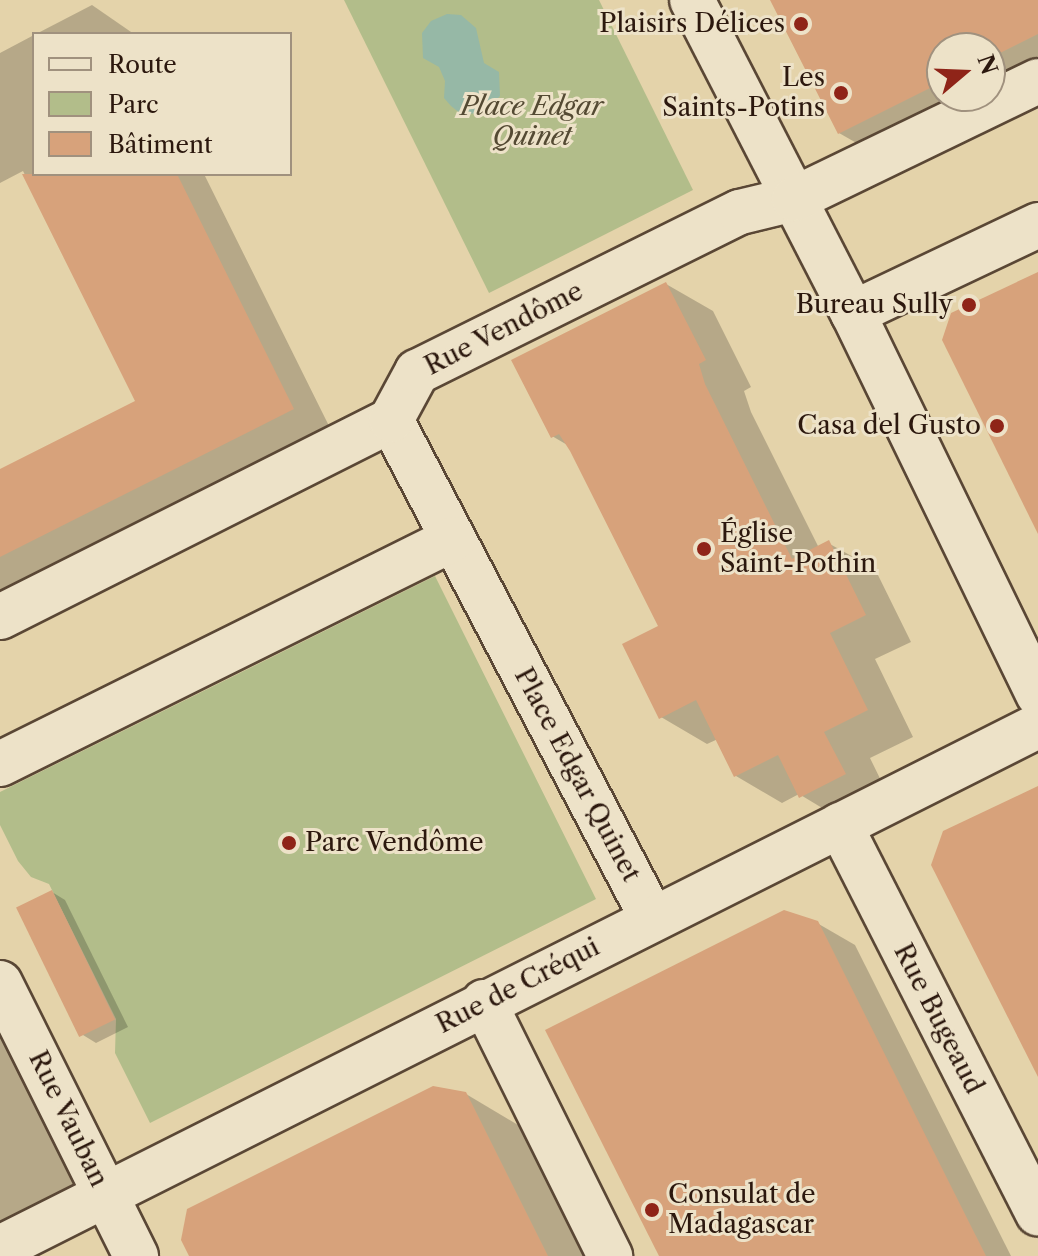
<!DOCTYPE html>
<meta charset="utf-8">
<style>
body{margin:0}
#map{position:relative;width:1038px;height:1256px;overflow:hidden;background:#e4d3aa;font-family:"Libre Caslon Text",serif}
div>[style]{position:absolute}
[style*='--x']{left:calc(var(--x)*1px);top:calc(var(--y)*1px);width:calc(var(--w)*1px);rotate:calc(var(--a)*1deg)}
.green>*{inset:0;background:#b2bd8a}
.water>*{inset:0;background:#96b8a6}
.shadow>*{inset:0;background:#0003}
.building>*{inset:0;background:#d7a27b;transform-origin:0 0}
.roads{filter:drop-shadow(2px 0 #5a4735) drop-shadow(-2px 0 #5a4735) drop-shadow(0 2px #5a4735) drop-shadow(0 -2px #5a4735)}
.street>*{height:44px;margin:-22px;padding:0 22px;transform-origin:22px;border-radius:22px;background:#ede2c8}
.secondary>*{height:44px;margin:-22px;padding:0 22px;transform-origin:22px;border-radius:22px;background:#ede2c8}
.dots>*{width:22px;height:22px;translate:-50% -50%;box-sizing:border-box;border:4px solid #ede2c8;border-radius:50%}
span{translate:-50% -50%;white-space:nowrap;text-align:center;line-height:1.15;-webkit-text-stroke:6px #ede2c8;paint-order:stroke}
.poi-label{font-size:26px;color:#2c180e}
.right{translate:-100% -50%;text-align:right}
.left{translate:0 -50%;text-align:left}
.park-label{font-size:26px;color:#544a33;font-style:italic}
.street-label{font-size:26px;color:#2c180e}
.legend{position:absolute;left:32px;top:32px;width:260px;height:144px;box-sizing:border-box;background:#ede2c8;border:2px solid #a0917e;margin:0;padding:10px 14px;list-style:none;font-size:24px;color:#2c180e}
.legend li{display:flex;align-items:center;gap:16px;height:40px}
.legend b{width:40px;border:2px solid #a0917e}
.north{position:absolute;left:926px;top:32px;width:80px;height:80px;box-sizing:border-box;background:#ede2c8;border:2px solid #a0917e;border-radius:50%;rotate:71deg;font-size:22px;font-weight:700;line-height:32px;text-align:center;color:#2c180e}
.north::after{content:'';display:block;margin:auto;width:28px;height:36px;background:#8f2418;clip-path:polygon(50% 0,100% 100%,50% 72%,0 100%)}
</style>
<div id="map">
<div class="green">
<div style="clip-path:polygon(344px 0,599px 0,693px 190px,489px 293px)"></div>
<div style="clip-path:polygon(435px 576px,596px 899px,150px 1123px,115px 1053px,116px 1019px,49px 884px,31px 877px,18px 861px,0 825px,0 792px)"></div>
</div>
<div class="water">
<div style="clip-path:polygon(447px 14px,461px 15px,476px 28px,484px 63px,499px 72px,500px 96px,484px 113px,461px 114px,451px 106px,444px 98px,445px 81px,439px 67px,423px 58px,422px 33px,431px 21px)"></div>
</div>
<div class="shadow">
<div style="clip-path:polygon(evenodd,772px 0,1038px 0,1038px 85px,888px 161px,839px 133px,772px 0,942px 48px,990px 48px,990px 96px,942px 96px,942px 48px)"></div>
<div style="clip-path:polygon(92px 5px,134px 34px,36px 34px)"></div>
<div style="clip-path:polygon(34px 35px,34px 174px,204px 174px,332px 432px,0 599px,0 471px,138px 402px,23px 171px,0 183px,0 53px)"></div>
<div style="clip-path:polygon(666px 284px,713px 311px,751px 387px,744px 391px,751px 412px,819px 548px,828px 543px,875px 569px,911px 642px,875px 659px,913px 737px,870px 758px,891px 801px,847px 823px,799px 794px,782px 803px,736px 776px,718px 739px,707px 744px,661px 717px,661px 627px,569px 446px,552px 436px)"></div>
<div style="clip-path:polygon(52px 892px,65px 900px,128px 1027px,96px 1043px,83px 1035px)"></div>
<div style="clip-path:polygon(817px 923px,855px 945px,1011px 1256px,661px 1256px)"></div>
<div style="clip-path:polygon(0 989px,94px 1179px,0 1256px)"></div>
<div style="clip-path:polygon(466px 1094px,523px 1128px,587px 1256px,192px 1256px)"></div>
</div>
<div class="building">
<div style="clip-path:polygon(770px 0,1038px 0,1038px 34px,990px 58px,990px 48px,942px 48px,942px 82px,838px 134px)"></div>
<div style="clip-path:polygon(22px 174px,177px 174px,294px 409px,0 557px,0 469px,135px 401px)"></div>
<div style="clip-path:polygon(1038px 272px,1038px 534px,942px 340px,951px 313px)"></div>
<div style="clip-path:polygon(666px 282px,706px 360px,699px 364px,705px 384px,792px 559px,829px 540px,866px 615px,830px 633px,868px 710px,824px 732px,846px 774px,799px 798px,778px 755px,734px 777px,696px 700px,659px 719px,622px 644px,658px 626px,570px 451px,559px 434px,551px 438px,511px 360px)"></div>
<div style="clip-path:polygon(1038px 786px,1038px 1077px,931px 865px,943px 831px)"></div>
<div style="left:52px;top:890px;width:144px;height:40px;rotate:64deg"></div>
<div style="clip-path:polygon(784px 910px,818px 921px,986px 1256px,659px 1256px,545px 1030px)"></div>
<div style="clip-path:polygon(433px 1086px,466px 1092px,548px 1256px,189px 1256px,181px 1240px,187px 1209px)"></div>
</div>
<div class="roads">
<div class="street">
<div style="--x:692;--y:0;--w:352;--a:62.8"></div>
<div style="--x:853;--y:313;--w:424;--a:64.1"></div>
<div style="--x:853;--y:313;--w:205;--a:-25.4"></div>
<div style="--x:391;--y:420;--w:562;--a:62.34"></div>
<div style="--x:0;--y:617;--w:438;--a:-26.7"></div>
<div style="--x:391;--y:420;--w:55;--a:-61.6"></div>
<div style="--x:417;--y:372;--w:360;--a:-26.4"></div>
<div style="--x:740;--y:212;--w:56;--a:-13.5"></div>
<div style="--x:794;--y:199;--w:271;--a:-25.8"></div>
<div style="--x:0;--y:764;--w:506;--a:-26.41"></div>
<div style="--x:840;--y:825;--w:436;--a:63"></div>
<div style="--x:484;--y:1002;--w:284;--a:63.6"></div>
<div style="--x:0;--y:1248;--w:1162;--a:-26.7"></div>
</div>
<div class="secondary">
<div style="--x:0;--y:983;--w:305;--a:63.5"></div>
</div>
</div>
<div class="dots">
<div style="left:801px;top:24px;background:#8f2418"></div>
<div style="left:841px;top:93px;background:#8f2418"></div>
<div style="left:969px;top:305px;background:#8f2418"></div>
<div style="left:997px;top:426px;background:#8f2418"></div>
<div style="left:704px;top:549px;background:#8f2418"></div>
<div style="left:289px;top:843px;background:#8f2418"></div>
<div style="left:652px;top:1210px;background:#8f2418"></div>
</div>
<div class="poi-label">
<span class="right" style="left:785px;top:24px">Plaisirs Délices</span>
<span class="right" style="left:825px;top:93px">Les<br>Saints-Potins</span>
<span class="right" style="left:953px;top:305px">Bureau Sully</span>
<span class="right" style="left:981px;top:426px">Casa del Gusto</span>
<span class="left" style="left:720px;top:549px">Église<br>Saint-Pothin</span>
<span class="left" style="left:305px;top:843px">Parc Vendôme</span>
<span class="left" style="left:668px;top:1210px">Consulat de<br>Madagascar</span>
</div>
<div class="park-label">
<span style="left:532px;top:122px">Place Edgar<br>Quinet</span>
</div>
<div class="street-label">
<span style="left:504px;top:329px;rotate:-27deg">Rue Vendôme</span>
<span style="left:577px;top:775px;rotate:62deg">Place Edgar Quinet</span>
<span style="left:518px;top:986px;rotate:-27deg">Rue de Créqui</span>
<span style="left:938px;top:1019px;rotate:63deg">Rue Bugeaud</span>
<span style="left:68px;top:1119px;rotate:64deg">Rue Vauban</span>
</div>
<ul class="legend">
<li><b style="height:10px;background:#ede2c8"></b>Route</li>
<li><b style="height:22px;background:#b2bd8a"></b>Parc</li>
<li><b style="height:22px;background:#d7a27b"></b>Bâtiment</li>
</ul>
<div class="north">N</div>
</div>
